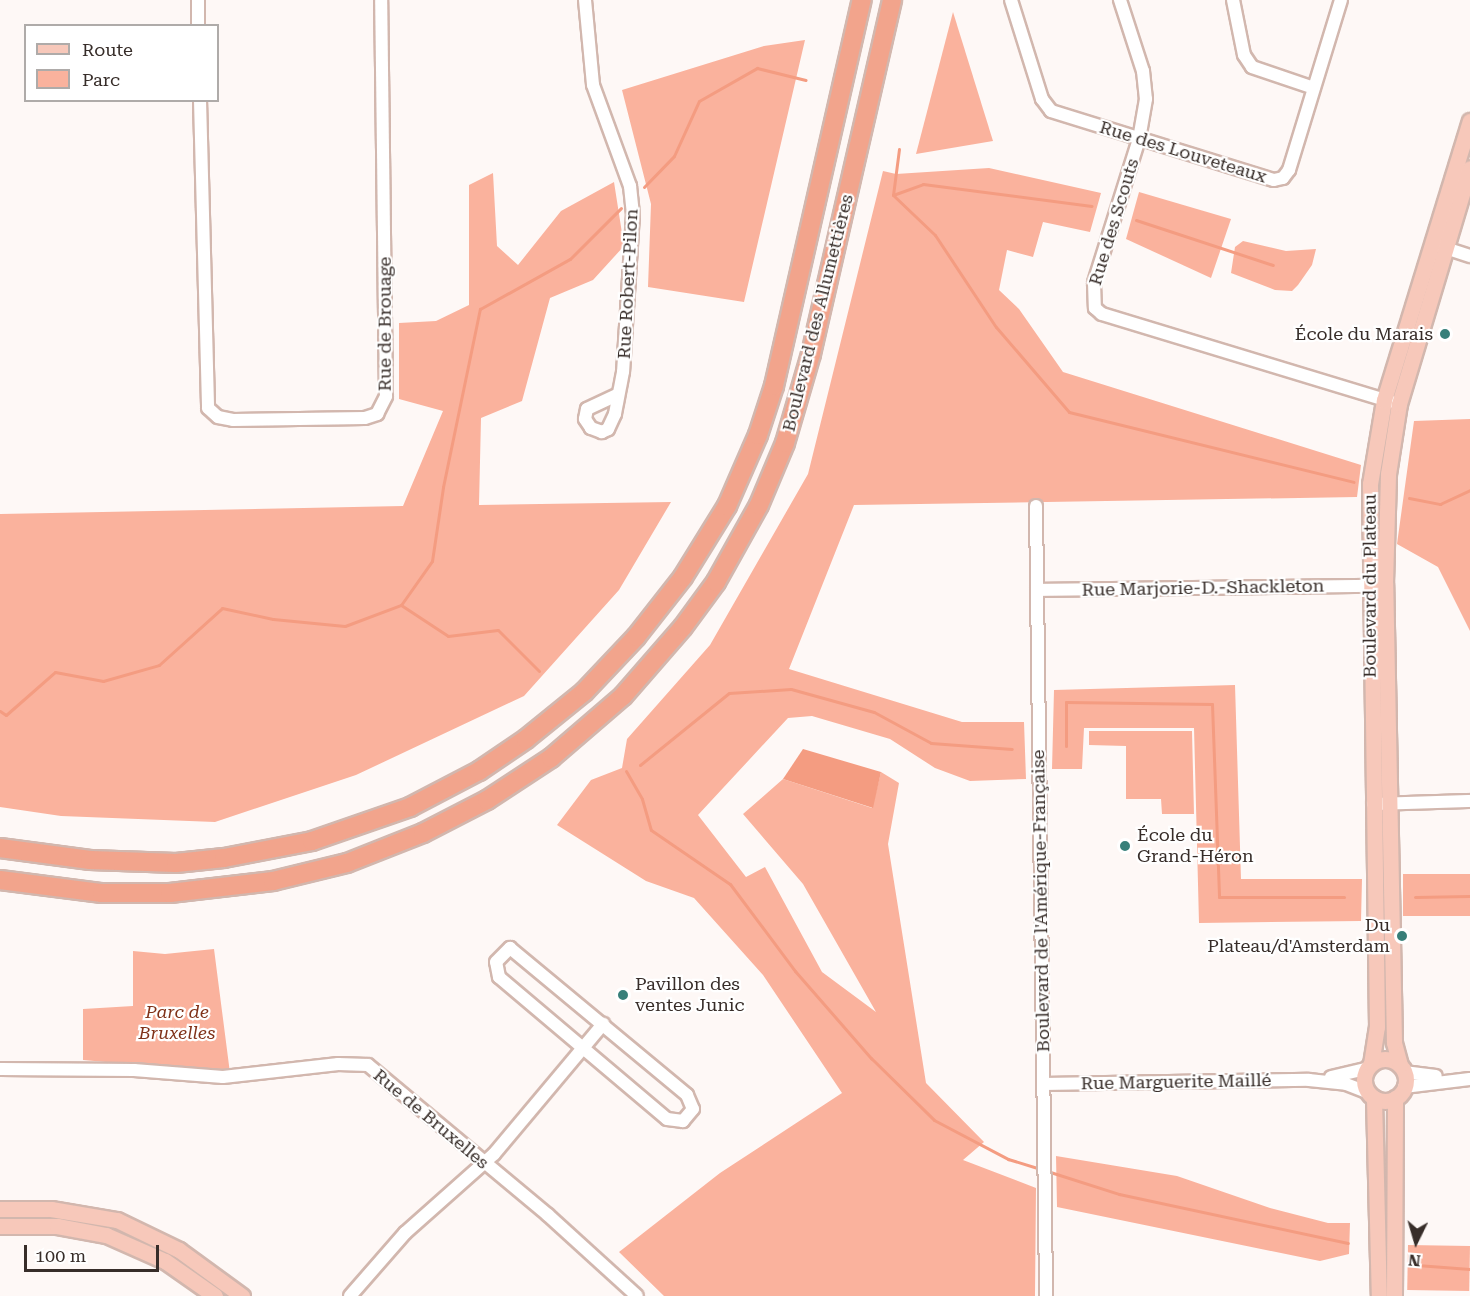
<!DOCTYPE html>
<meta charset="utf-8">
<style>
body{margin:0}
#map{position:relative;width:1470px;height:1296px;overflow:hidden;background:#fef8f6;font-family:"Roboto Serif",serif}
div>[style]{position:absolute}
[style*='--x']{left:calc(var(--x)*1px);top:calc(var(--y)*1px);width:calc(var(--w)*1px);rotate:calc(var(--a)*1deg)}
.green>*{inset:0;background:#fab29d;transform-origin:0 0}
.water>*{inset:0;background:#f49c81}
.stream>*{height:3px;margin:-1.5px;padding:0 1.5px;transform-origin:1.5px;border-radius:1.5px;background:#f49c81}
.roads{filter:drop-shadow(2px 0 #d2b7ae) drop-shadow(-2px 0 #d2b7ae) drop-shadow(0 2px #d2b7ae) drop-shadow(0 -2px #d2b7ae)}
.minor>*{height:12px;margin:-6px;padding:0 6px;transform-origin:6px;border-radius:6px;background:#fff}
.major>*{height:15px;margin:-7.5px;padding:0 7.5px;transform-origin:7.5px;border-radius:7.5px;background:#f7c8ba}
.major>.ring{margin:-7.5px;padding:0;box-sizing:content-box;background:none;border:15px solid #f7c8ba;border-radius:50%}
.highway>*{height:18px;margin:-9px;padding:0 9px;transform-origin:9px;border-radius:9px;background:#f2a48c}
.dots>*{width:16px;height:16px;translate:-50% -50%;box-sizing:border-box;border:3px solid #fff;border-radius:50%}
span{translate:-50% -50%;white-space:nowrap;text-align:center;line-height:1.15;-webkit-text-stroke:4.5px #fff;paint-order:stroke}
.street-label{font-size:18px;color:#372d29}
.poi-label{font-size:18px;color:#372d29}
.right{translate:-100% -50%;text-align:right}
.left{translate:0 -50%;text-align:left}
.park-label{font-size:18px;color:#803219;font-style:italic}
.legend{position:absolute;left:24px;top:24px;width:195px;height:78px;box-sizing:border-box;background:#fff;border:2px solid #afaba9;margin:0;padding:8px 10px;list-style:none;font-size:18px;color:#372d29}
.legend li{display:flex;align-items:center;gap:12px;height:30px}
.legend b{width:30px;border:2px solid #afaba9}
.north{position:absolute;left:1386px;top:1212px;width:60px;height:60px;-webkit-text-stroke:4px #fff;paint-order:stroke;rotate:185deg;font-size:16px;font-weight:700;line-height:24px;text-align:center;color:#372d29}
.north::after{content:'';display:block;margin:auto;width:21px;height:27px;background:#372d29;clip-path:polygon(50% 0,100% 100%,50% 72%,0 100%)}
.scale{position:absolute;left:24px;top:1245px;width:135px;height:27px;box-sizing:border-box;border:3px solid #372d29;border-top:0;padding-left:8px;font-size:18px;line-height:21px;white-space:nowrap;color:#372d29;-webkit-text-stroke:4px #fff;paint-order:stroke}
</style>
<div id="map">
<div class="green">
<div style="clip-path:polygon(953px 12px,993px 141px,916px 154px)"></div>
<div style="clip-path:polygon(805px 40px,744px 302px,648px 287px,651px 204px,622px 90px,764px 46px)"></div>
<div style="clip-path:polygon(989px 168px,1101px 193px,1090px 232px,1043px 222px,1033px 257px,1007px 250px,999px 290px,1019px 309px,1063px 372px,1361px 465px,1357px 497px,854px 505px,789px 669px,962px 722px,1024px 722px,1026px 779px,970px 781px,935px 768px,890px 739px,812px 716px,788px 718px,698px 815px,746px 877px,765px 867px,822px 972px,876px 1012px,803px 884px,743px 814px,783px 779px,872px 808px,881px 772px,899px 783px,888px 844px,926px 1083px,984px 1142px,963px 1160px,1036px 1188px,1035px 1296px,664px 1296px,619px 1252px,720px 1173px,842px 1093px,763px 975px,694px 898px,646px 881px,557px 825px,591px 780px,622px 768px,627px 739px,710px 645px,808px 474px,883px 171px,896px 174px)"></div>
<div style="clip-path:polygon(493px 173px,497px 246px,518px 265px,561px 211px,614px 182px,624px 246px,593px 280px,550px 298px,522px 401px,481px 418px,479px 505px,671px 502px,619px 590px,524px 696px,356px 775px,215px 822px,61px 816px,0 807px,0 514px,403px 506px,443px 411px,399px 399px,399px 323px,436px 321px,469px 305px,469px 185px)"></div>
<div style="clip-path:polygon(1139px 192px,1231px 219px,1211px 278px,1126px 239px)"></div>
<div style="clip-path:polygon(1243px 241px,1286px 251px,1316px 249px,1312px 265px,1298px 285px,1292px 291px,1275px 290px,1231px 273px,1235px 247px)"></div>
<div style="clip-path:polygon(1470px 419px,1470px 631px,1438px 567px,1397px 544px,1414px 421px)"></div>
<div style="clip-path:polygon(1235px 685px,1241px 879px,1362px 879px,1361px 921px,1199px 923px,1194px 728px,1084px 728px,1082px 769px,1052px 769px,1054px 690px)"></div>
<div style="clip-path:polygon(1089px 731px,1192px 731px,1194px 814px,1162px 814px,1161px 799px,1126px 799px,1126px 746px,1089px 745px)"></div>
<div style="left:1403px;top:874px;width:67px;height:42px"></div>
<div style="clip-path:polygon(214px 949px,230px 1073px,83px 1060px,83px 1009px,133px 1006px,133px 951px,165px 954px)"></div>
<div style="clip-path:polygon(1056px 1156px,1177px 1176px,1270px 1208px,1328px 1223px,1350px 1223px,1349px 1254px,1320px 1261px,1057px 1207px)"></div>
<div style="left:1408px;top:1245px;width:62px;height:45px;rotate:1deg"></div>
</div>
<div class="water">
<div style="clip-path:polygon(803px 749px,881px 772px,873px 808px,783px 779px)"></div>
</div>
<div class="stream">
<div style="--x:899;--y:149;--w:46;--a:97.4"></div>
<div style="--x:893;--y:195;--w:58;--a:43.6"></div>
<div style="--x:935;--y:235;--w:110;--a:56.5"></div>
<div style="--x:996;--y:327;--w:112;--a:49.3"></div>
<div style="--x:1069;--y:412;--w:293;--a:13.8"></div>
<div style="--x:644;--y:187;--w:43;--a:-45.9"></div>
<div style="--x:674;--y:156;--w:60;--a:-65.6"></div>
<div style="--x:699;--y:101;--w:67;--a:-29.6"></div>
<div style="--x:757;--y:68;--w:50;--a:13.8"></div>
<div style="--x:893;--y:195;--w:32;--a:-20"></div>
<div style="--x:923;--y:184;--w:170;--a:7.4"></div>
<div style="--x:1136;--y:220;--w:144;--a:18.2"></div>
<div style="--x:1409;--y:498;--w:32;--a:11"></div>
<div style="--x:1440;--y:504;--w:33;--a:-25"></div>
<div style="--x:401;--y:605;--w:54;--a:-54.8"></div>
<div style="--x:432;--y:561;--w:75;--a:-81.5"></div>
<div style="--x:443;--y:487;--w:182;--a:-78.3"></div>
<div style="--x:480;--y:309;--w:103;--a:-29.1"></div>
<div style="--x:570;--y:259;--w:72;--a:-45"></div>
<div style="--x:0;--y:711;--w:7;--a:34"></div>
<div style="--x:6;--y:715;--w:65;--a:-41.3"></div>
<div style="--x:55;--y:672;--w:49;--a:10.6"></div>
<div style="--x:103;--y:681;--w:58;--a:-15.9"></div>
<div style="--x:159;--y:665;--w:85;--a:-42.1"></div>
<div style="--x:222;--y:608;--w:52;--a:12.2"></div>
<div style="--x:273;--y:619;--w:72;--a:5.6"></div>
<div style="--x:345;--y:626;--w:60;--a:-20.6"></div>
<div style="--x:401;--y:605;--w:56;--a:33.4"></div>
<div style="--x:448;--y:636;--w:50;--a:-6.8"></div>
<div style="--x:498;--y:630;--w:58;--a:45"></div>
<div style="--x:1066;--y:746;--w:44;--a:-90"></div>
<div style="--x:1066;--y:702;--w:146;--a:0.8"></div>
<div style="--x:1212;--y:704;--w:193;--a:87.9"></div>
<div style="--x:1219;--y:897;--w:125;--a:0"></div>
<div style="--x:640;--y:765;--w:114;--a:-39"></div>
<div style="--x:729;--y:693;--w:62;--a:-3.7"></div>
<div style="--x:791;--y:689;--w:86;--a:15.5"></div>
<div style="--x:874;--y:712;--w:65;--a:28.5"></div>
<div style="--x:931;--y:743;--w:81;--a:4.2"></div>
<div style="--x:626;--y:771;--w:32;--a:60"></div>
<div style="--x:642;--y:799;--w:32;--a:74"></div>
<div style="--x:651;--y:830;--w:96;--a:34.4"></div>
<div style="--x:730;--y:884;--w:109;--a:53.2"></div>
<div style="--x:795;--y:971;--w:116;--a:48.9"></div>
<div style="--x:871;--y:1058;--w:88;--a:44.5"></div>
<div style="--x:934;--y:1120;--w:84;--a:27.8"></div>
<div style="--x:1008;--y:1159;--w:34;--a:17"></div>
<div style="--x:1415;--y:897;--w:55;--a:-1"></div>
<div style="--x:1047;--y:1171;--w:76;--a:17.7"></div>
<div style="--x:1119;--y:1194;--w:234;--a:12.1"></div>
<div style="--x:1417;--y:1265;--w:53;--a:4.3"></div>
</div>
<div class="roads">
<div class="minor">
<div style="--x:198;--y:0;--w:26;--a:90"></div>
<div style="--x:585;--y:0;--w:85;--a:84.6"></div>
<div style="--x:593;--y:85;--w:108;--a:69.9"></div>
<div style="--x:630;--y:186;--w:28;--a:84"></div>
<div style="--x:633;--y:214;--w:158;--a:93.6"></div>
<div style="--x:623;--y:372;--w:43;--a:100.8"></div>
<div style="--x:615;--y:414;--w:17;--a:115"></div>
<div style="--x:608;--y:429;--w:7;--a:153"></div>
<div style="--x:602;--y:432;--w:12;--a:-160"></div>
<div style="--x:591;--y:428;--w:11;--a:-124"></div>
<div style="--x:585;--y:419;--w:10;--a:-79"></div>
<div style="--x:587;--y:409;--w:33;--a:-25"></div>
<div style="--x:1011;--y:0;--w:104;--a:72.6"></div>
<div style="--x:1042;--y:99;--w:15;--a:53"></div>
<div style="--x:1051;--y:111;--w:233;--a:17.2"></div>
<div style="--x:1274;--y:180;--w:9;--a:-13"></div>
<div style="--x:1283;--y:178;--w:10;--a:-53"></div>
<div style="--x:1289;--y:170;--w:178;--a:-73"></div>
<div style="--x:1120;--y:0;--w:75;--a:72.1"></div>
<div style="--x:1143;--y:71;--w:28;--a:84"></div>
<div style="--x:1146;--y:99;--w:41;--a:99.9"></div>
<div style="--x:1139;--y:139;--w:151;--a:107.4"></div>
<div style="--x:1094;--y:283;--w:25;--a:88"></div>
<div style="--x:1095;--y:308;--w:9;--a:41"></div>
<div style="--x:1102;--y:314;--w:302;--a:16.9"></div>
<div style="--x:1233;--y:0;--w:56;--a:78.7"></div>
<div style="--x:1244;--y:55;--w:14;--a:56"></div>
<div style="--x:1252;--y:67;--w:65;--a:18.7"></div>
<div style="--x:200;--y:100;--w:308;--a:88.5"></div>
<div style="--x:208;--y:408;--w:13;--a:42"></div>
<div style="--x:218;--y:417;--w:15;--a:11"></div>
<div style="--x:233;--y:420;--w:132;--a:-0.9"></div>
<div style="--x:365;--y:418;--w:13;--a:-18"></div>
<div style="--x:377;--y:414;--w:20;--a:-63"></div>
<div style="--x:386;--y:396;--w:396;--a:-90.7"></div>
<div style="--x:1439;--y:246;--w:33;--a:18"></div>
<div style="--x:1036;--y:506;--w:790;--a:89.27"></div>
<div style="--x:1037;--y:590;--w:332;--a:-0.7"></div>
<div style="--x:1373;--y:804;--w:97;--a:-1.8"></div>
<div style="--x:510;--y:948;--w:230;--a:39.7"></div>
<div style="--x:687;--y:1095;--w:15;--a:67"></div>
<div style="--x:693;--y:1109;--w:16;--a:130"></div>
<div style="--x:683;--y:1121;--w:16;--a:-173"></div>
<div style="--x:667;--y:1119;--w:220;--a:-139.8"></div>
<div style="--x:499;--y:977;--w:15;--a:-101"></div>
<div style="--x:496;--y:962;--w:20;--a:-45"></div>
<div style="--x:0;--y:1069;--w:134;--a:0.4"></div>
<div style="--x:134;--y:1070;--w:89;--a:4.5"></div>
<div style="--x:223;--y:1077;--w:116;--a:-6.4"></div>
<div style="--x:338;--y:1064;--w:30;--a:2"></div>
<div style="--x:368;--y:1065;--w:234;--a:39.8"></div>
<div style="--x:548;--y:1215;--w:120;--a:42.3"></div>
<div style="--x:1404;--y:1072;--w:32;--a:7"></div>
<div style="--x:1331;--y:1077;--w:36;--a:-13"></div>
<div style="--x:1043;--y:1084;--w:266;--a:-0.9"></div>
<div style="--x:1309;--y:1080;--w:37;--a:6"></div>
<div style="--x:1346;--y:1084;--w:22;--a:21"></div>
<div style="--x:1404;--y:1087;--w:66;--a:-6.9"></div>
<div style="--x:350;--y:1296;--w:84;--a:-48.9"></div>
<div style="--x:405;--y:1233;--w:119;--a:-41.6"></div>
<div style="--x:494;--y:1154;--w:170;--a:-50"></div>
</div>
<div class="major">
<div class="ring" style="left:1364px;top:1059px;width:27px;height:27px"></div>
<div style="--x:1371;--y:1064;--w:37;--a:-81"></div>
<div style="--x:1377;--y:1027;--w:543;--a:-90.74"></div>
<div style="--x:1370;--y:484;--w:85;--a:-80.5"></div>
<div style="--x:1384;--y:400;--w:292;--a:-72.9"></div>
<div style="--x:1400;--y:1065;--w:24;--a:-105"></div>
<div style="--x:1394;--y:1042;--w:459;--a:-91.1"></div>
<div style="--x:1385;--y:583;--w:109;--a:-88.4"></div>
<div style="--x:1388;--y:474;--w:71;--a:-81.1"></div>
<div style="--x:1399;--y:404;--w:246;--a:-73.3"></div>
<div style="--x:1374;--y:1098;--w:198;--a:88.6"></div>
<div style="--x:0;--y:1209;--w:51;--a:0"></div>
<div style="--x:51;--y:1209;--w:67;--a:9.5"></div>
<div style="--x:117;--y:1220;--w:69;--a:25.8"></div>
<div style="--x:179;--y:1250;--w:78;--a:36.1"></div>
<div style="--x:0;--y:1226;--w:57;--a:0"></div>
<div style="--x:57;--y:1226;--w:50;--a:10.4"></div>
<div style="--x:106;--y:1235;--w:64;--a:23.8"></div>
<div style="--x:165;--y:1261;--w:61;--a:35"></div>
<div style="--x:1394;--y:1296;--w:198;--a:-89.7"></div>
</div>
<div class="highway">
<div style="--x:0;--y:848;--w:91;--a:7.6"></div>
<div style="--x:90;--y:860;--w:86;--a:2"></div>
<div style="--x:176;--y:863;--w:48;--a:-5.9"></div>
<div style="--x:224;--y:858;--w:90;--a:-10.9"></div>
<div style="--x:312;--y:841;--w:104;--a:-19.1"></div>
<div style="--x:410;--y:807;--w:78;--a:-27.6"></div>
<div style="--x:479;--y:771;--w:57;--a:-34.2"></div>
<div style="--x:526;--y:739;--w:75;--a:-39"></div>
<div style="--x:584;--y:692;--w:76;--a:-46.6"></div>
<div style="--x:636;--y:637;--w:76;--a:-51.9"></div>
<div style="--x:683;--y:577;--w:84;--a:-58.2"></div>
<div style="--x:727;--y:506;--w:77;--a:-66.4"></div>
<div style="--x:758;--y:435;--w:52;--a:-71.9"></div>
<div style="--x:774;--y:386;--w:396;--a:-77.2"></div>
<div style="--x:0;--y:880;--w:103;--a:7.3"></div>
<div style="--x:102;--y:893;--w:68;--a:0"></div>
<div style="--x:170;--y:893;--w:104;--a:-6.6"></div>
<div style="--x:273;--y:881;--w:76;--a:-13.7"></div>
<div style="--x:347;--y:863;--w:82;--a:-21.5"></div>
<div style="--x:423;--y:833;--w:72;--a:-27.3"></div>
<div style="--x:487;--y:800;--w:77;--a:-33.3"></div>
<div style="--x:551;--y:758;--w:95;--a:-40.7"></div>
<div style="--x:623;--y:696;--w:91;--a:-49"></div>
<div style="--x:683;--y:627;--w:56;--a:-53.7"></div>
<div style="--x:716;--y:582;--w:88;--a:-60.8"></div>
<div style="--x:759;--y:505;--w:67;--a:-67.2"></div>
<div style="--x:785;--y:443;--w:93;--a:-73.7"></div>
<div style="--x:811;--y:354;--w:363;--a:-77.1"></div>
</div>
</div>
<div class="dots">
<div style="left:1445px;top:334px;background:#377f79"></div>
<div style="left:1125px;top:846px;background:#377f79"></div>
<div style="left:1402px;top:936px;background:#377f79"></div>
<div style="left:623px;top:995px;background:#377f79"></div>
</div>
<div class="street-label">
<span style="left:1183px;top:152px;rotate:17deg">Rue des Louveteaux</span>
<span style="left:1114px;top:222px;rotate:-73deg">Rue des Scouts</span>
<span style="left:628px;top:284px;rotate:-87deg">Rue Robert-Pilon</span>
<span style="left:818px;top:313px;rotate:-76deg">Boulevard des Allumettières</span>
<span style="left:385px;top:324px;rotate:-90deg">Rue de Brouage</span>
<span style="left:1370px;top:586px;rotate:-90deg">Boulevard du Plateau</span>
<span style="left:1203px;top:588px;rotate:-1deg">Rue Marjorie-D.-Shackleton</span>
<span style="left:1041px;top:901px;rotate:-91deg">Boulevard de l'Amérique-Française</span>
<span style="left:1176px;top:1082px;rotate:-1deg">Rue Marguerite Maillé</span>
<span style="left:431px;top:1119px;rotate:40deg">Rue de Bruxelles</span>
</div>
<div class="poi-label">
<span class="right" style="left:1433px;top:334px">École du Marais</span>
<span class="left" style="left:1137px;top:846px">École du<br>Grand-Héron</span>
<span class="right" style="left:1390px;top:936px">Du<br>Plateau/d'Amsterdam</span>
<span class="left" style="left:635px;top:995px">Pavillon des<br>ventes Junic</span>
</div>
<div class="park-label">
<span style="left:177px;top:1023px">Parc de<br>Bruxelles</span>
</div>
<ul class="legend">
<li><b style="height:8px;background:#f7c8ba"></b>Route</li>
<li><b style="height:16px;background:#fab29d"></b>Parc</li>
</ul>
<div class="north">N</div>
<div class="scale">100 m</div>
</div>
